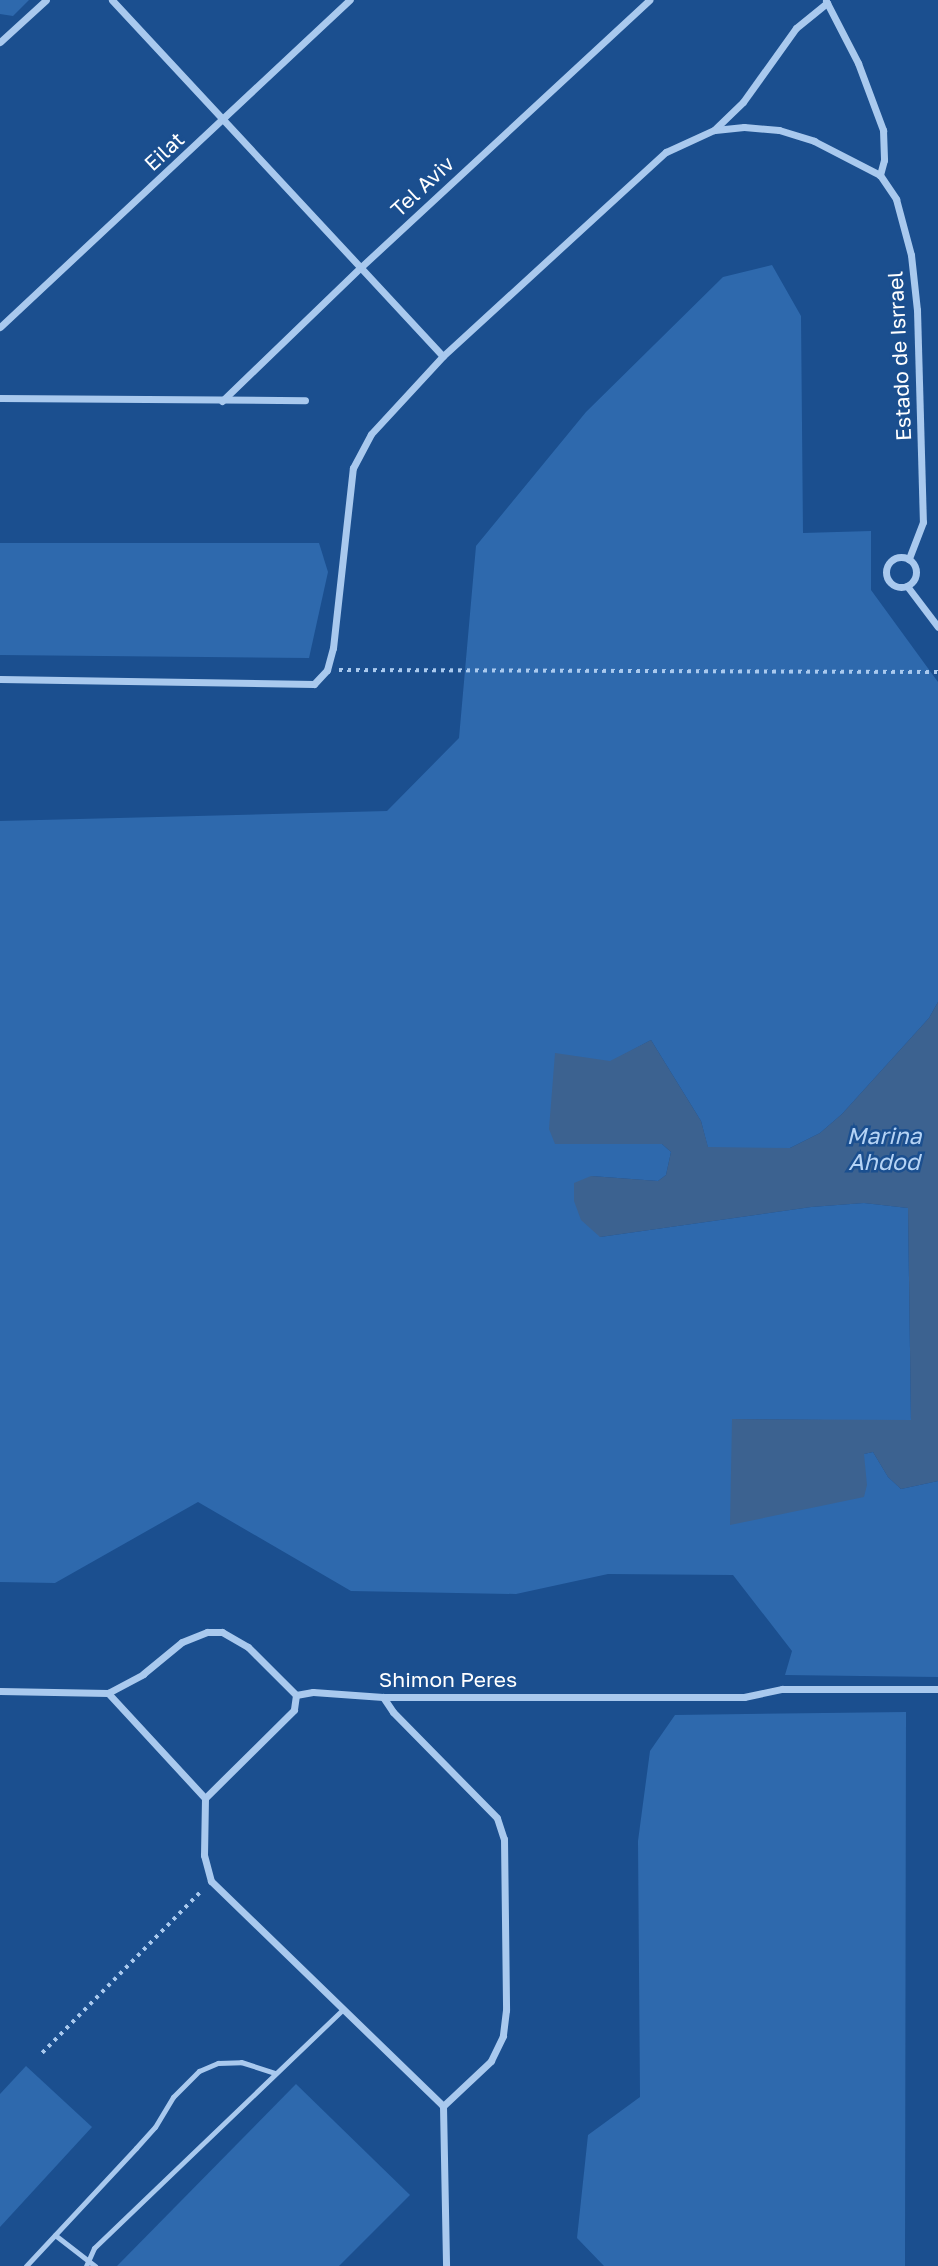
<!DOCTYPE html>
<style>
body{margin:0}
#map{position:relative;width:938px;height:2266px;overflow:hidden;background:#1b4f8f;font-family:"Golos Text",sans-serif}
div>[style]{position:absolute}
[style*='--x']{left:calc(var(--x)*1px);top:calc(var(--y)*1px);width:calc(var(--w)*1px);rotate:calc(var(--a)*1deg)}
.green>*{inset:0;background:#2e69ad}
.water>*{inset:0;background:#3c6290}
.path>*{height:3.5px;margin-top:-1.75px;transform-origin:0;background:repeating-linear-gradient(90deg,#a9c9ee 0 3.5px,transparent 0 8.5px)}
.lane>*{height:5px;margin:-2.5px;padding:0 2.5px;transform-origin:2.5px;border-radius:2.5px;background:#a9c9ee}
.street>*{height:7px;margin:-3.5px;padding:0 3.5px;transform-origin:3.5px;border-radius:3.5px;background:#a9c9ee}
.street>.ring{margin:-3.5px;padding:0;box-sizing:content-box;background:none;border:7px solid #a9c9ee;border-radius:50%}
span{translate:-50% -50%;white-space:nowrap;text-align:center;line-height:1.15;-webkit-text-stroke:5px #1b4f8f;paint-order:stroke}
.street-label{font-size:21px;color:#fff}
.water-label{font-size:23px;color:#b5d3f5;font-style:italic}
</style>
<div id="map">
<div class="green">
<div style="clip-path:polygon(0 0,29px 0,13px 16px,0 14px)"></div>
<div style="clip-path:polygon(772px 265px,801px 316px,803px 533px,871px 531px,871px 590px,938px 682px,938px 1002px,929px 1018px,842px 1114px,820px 1133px,790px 1148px,708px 1148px,701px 1121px,651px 1040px,610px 1062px,555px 1144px,662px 1144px,671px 1152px,666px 1175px,658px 1181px,591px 1176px,600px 1237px,811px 1207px,864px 1203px,908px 1208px,911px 1421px,732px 1419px,864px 1469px,864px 1454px,873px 1452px,888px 1477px,901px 1489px,938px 1481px,938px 1677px,785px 1675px,792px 1651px,733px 1575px,608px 1574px,516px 1594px,351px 1591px,198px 1502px,55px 1583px,0 1582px,0 821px,387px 811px,459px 738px,476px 546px,586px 412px,723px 277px)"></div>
<div style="clip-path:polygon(0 543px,319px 543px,328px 572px,309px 658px,0 655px)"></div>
<div style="clip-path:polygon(906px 1712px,905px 2266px,604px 2266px,577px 2238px,588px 2135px,640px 2097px,638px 1841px,650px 1751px,675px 1715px)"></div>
<div style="clip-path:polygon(26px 2066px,92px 2127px,0 2227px,0 2094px)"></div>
<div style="clip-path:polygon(296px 2084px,410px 2195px,339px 2266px,117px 2266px)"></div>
</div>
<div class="water">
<div style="clip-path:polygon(938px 1002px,938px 1481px,901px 1489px,888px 1477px,873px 1452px,864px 1454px,867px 1485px,864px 1497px,730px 1525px,732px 1419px,911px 1420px,908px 1208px,864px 1203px,811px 1207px,600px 1237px,581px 1220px,574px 1201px,574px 1183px,591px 1176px,658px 1181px,666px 1175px,671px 1152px,662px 1144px,555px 1144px,549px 1129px,555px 1053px,610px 1061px,651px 1040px,701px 1121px,708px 1147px,790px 1148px,820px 1133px,842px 1114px,929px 1018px)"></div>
</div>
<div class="path">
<div style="--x:339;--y:670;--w:599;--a:0.19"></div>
<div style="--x:42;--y:2053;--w:228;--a:-45.5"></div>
</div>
<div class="lane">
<div style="--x:55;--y:2235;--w:51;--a:37.8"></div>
<div style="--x:26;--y:2266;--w:161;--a:-47"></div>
<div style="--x:136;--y:2148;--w:28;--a:-48"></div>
<div style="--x:155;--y:2127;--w:35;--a:-59"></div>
<div style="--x:173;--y:2097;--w:37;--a:-45"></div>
<div style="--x:199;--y:2071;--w:21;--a:-23"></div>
<div style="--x:218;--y:2063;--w:23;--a:-2"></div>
<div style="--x:241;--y:2062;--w:36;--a:18"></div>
<div style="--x:86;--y:2266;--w:20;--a:-66"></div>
<div style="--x:94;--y:2248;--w:345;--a:-43.8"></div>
</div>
<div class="street">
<div style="--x:112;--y:0;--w:486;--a:47.1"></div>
<div style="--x:826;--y:1;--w:70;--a:62.7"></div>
<div style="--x:858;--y:63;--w:72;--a:69.5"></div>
<div style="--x:883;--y:130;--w:30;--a:88"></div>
<div style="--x:884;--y:160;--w:16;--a:105"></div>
<div style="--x:880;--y:175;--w:29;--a:56"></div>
<div style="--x:896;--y:199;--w:58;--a:75"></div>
<div style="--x:911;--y:255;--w:55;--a:83.8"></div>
<div style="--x:917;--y:310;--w:212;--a:88.4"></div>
<div style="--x:923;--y:522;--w:40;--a:111"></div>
<div style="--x:0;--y:42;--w:62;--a:-42.4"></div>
<div style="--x:715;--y:130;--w:29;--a:-6"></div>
<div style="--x:744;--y:127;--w:35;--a:5"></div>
<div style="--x:779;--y:130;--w:37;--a:17"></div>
<div style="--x:814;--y:141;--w:74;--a:27.3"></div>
<div style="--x:0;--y:327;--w:479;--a:-43.1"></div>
<div style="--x:0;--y:398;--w:305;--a:0.4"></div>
<div style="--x:222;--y:401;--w:193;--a:-44"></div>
<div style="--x:361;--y:267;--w:393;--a:-42.8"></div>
<div class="ring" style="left:886px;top:557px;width:23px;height:23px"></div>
<div style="--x:907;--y:586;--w:51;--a:52.9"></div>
<div style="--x:0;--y:679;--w:314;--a:0.9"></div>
<div style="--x:314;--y:684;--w:19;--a:-47"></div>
<div style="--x:327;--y:670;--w:23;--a:-75"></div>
<div style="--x:333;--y:648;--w:181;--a:-83.7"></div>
<div style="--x:353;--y:468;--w:38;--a:-62"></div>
<div style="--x:371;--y:434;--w:106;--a:-47.3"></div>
<div style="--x:443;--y:356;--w:302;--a:-42.5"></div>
<div style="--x:666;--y:152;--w:53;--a:-24.6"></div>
<div style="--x:714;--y:130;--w:40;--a:-44"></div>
<div style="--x:743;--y:102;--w:91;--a:-54.4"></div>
<div style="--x:796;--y:28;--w:40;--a:-39"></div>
<div style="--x:0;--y:1691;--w:108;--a:1.1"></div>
<div style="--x:108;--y:1693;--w:40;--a:-28"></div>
<div style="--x:143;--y:1674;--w:50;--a:-39.4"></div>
<div style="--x:182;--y:1642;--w:27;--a:-22"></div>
<div style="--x:207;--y:1632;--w:15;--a:0"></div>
<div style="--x:222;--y:1632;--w:30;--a:30"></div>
<div style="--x:248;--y:1647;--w:68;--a:45"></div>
<div style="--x:296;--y:1695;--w:17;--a:-10"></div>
<div style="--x:313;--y:1692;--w:70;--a:4.1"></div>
<div style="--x:383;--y:1697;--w:361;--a:0"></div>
<div style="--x:744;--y:1697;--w:39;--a:-12"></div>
<div style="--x:782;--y:1689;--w:156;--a:0"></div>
<div style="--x:108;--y:1693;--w:143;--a:47.3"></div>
<div style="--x:296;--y:1695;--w:15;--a:98"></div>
<div style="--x:294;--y:1710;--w:125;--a:135.3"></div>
<div style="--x:205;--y:1798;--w:57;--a:91"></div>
<div style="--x:204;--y:1855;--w:27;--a:75"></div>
<div style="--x:211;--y:1881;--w:323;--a:44.1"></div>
<div style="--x:383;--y:1697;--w:18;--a:56"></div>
<div style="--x:393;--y:1712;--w:148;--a:45.5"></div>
<div style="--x:497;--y:1818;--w:22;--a:72"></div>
<div style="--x:504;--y:1839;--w:171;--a:89.3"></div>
<div style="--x:506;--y:2010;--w:26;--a:97"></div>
<div style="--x:503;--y:2036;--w:28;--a:116"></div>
<div style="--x:491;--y:2061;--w:66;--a:136.8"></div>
<div style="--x:443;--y:2106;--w:160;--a:88.9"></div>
</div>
<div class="street-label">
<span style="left:164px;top:151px;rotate:-43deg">Eilat</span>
<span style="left:422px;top:186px;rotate:-43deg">Tel Aviv</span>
<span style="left:899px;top:356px;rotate:-93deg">Estado de Isrrael</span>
<span style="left:448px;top:1679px">Shimon Peres</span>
</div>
<div class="water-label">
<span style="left:884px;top:1148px">Marina<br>Ahdod</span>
</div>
</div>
